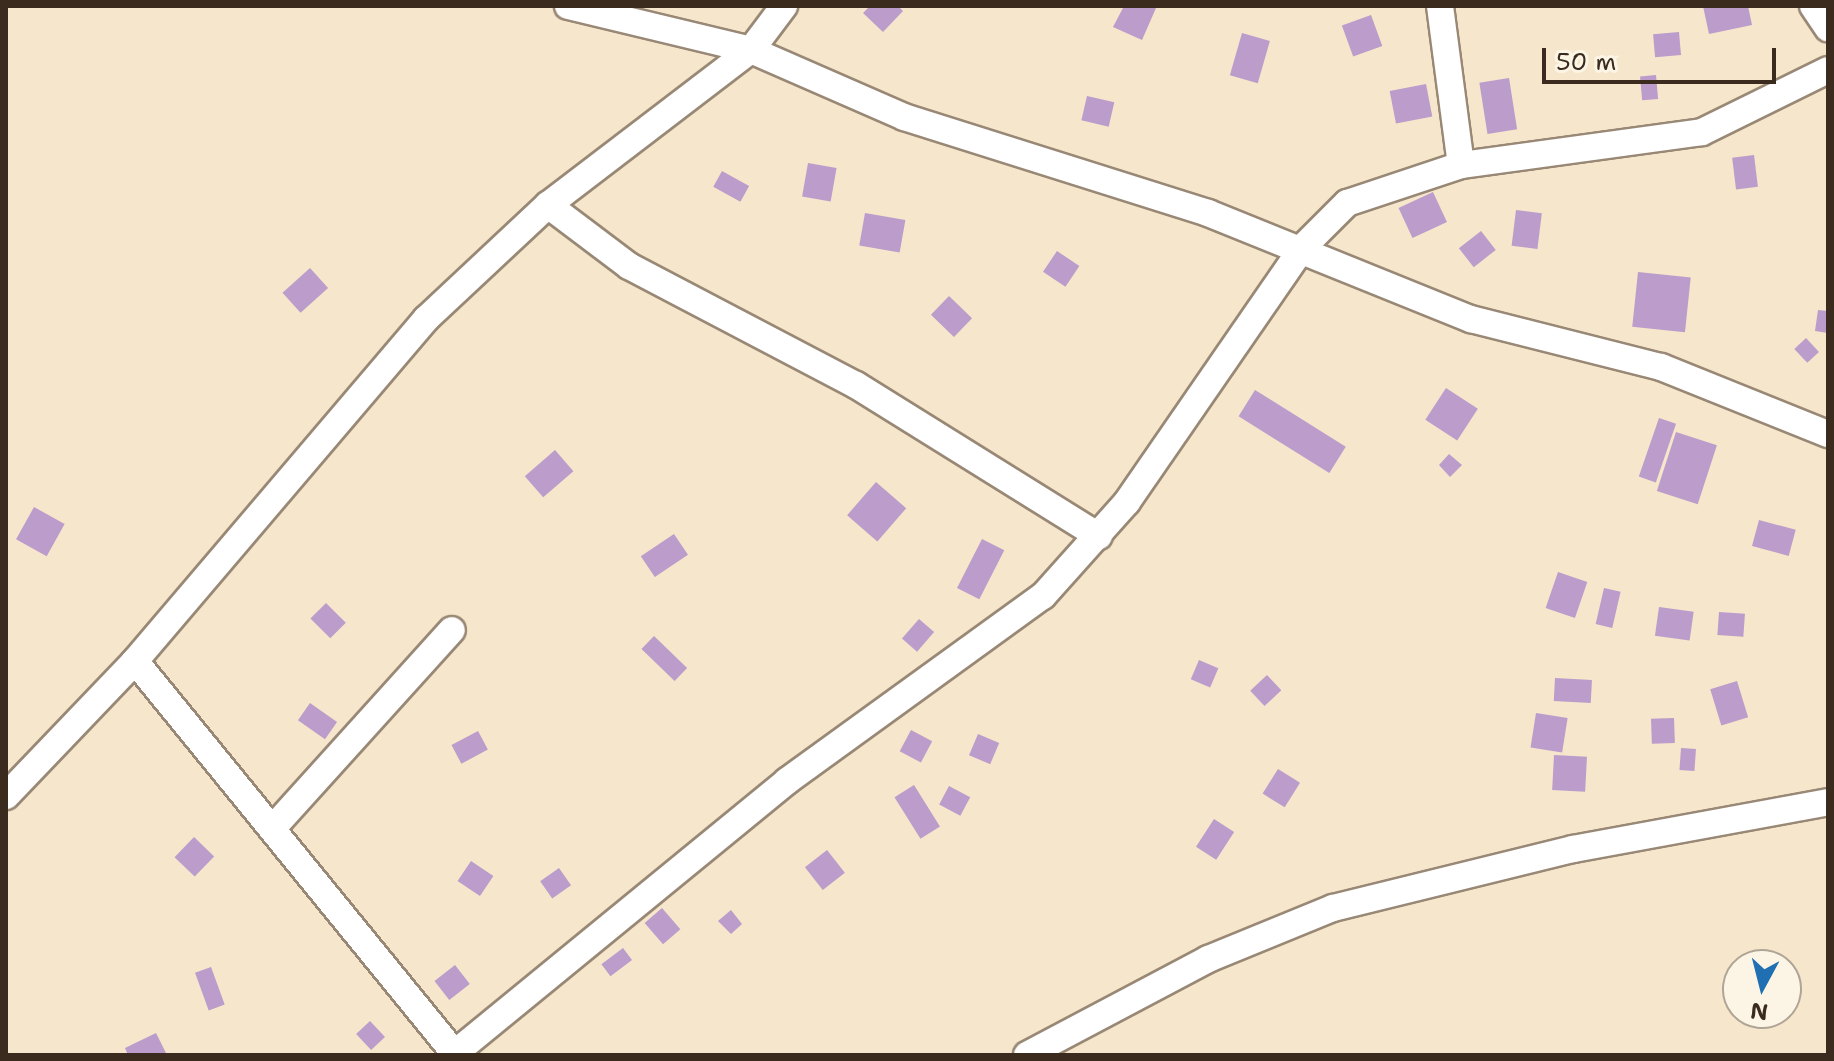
<!DOCTYPE html>
<style>
body{margin:0}
#map{position:relative;width:1834px;height:1061px;overflow:hidden;background:#f5e6cc;font-family:"Shantell Sans",sans-serif}
div>[style]{position:absolute}
[style*='--x']{left:calc(var(--x)*1px);top:calc(var(--y)*1px);width:calc(var(--w)*1px);rotate:calc(var(--a)*1deg)}
.building>*{inset:0;background:#bb9ccb;transform-origin:0 0}
.roads{filter:drop-shadow(2px 0 #988875) drop-shadow(-2px 0 #988875) drop-shadow(0 2px #988875) drop-shadow(0 -2px #988875)}
.street>*{height:26px;margin:-13px;padding:0 13px;transform-origin:13px;border-radius:13px;background:#fff}
span{translate:-50% -50%;white-space:nowrap;text-align:center;line-height:1.15;-webkit-text-stroke:6px #fcf5e5;paint-order:stroke}
.frame{position:absolute;inset:0;border:8px solid #3b2a1e;pointer-events:none}
.north{position:absolute;left:1722px;top:949px;width:80px;height:80px;box-sizing:border-box;background:#fcf5e5;border:2px solid #afa495;border-radius:50%;rotate:187deg;font-size:22px;font-weight:700;line-height:32px;text-align:center;color:#3b2a1e}
.north::after{content:'';display:block;margin:auto;width:28px;height:36px;background:#1f6fb2;clip-path:polygon(50% 0,100% 100%,50% 72%,0 100%)}
.scale{position:absolute;left:1542px;top:48px;width:234px;height:36px;box-sizing:border-box;border:4px solid #3b2a1e;border-top:0;padding-left:10px;font-size:24px;line-height:28px;white-space:nowrap;color:#3b2a1e;-webkit-text-stroke:6px #fcf5e5;paint-order:stroke}
</style>
<div id="map">
<div class="building">
<div style="clip-path:polygon(870px 6px,898px 6px,903px 11px,883px 32px,863px 13px)"></div>
<div style="clip-path:polygon(1124px 6px,1156px 8px,1142px 40px,1113px 27px)"></div>
<div style="clip-path:polygon(1703px 6px,1748px 6px,1752px 25px,1709px 34px)"></div>
<div style="left:1371px;top:15px;width:33px;height:31px;rotate:70deg"></div>
<div style="left:1679px;top:32px;width:23px;height:26px;rotate:85deg"></div>
<div style="left:1242px;top:33px;width:29px;height:44px;rotate:16deg"></div>
<div style="left:1656px;top:75px;width:24px;height:16px;rotate:85deg"></div>
<div style="left:1509px;top:78px;width:52px;height:30px;rotate:81deg"></div>
<div style="left:1426px;top:84px;width:33px;height:37px;rotate:79deg"></div>
<div style="left:1087px;top:96px;width:28px;height:25px;rotate:13deg"></div>
<div style="left:1754px;top:155px;width:32px;height:22px;rotate:83deg"></div>
<div style="left:808px;top:163px;width:29px;height:34px;rotate:10deg"></div>
<div style="left:722px;top:171px;width:31px;height:18px;rotate:29deg"></div>
<div style="left:1433px;top:192px;width:33px;height:38px;rotate:65deg"></div>
<div style="left:1516px;top:210px;width:26px;height:36px;rotate:7deg"></div>
<div style="left:865px;top:213px;width:41px;height:33px;rotate:10deg"></div>
<div style="left:1481px;top:231px;width:24px;height:28px;rotate:52deg"></div>
<div style="left:1057px;top:251px;width:27px;height:25px;rotate:34deg"></div>
<div style="left:310px;top:268px;width:27px;height:37px;rotate:48deg"></div>
<div style="left:1638px;top:272px;width:53px;height:55px;rotate:6deg"></div>
<div style="left:949px;top:296px;width:32px;height:26px;rotate:44deg"></div>
<div style="clip-path:polygon(1818px 310px,1828px 311px,1828px 333px,1815px 331px)"></div>
<div style="left:1806px;top:338px;width:19px;height:16px;rotate:47deg"></div>
<div style="left:1446px;top:388px;width:38px;height:38px;rotate:33deg"></div>
<div style="left:1255px;top:390px;width:107px;height:31px;rotate:32deg"></div>
<div style="left:1659px;top:418px;width:18px;height:62px;rotate:19deg"></div>
<div style="left:1676px;top:432px;width:43px;height:62px;rotate:18deg"></div>
<div style="left:555px;top:450px;width:28px;height:40px;rotate:49deg"></div>
<div style="clip-path:polygon(1449px 454px,1462px 465px,1450px 477px,1439px 465px)"></div>
<div style="left:876px;top:482px;width:40px;height:44px;rotate:41deg"></div>
<div style="left:34px;top:507px;width:35px;height:37px;rotate:29deg"></div>
<div style="left:1759px;top:520px;width:38px;height:27px;rotate:15deg"></div>
<div style="left:674px;top:534px;width:25px;height:40px;rotate:56deg"></div>
<div style="left:982px;top:539px;width:25px;height:55px;rotate:27deg"></div>
<div style="left:1558px;top:572px;width:31px;height:38px;rotate:19deg"></div>
<div style="left:1604px;top:588px;width:17px;height:37px;rotate:13deg"></div>
<div style="left:326px;top:603px;width:28px;height:22px;rotate:45deg"></div>
<div style="left:1659px;top:607px;width:35px;height:29px;rotate:8deg"></div>
<div style="left:1719px;top:612px;width:26px;height:23px;rotate:4deg"></div>
<div style="left:919px;top:619px;width:20px;height:26px;rotate:41deg"></div>
<div style="left:654px;top:636px;width:46px;height:18px;rotate:44deg"></div>
<div style="left:1199px;top:660px;width:21px;height:21px;rotate:23deg"></div>
<div style="left:1267px;top:675px;width:21px;height:23px;rotate:47deg"></div>
<div style="left:1555px;top:678px;width:37px;height:23px;rotate:3deg"></div>
<div style="left:1737px;top:681px;width:38px;height:28px;rotate:73deg"></div>
<div style="left:310px;top:703px;width:33px;height:21px;rotate:35deg"></div>
<div style="left:1536px;top:713px;width:32px;height:35px;rotate:9deg"></div>
<div style="left:1674px;top:718px;width:25px;height:23px;rotate:88deg"></div>
<div style="left:911px;top:730px;width:24px;height:24px;rotate:28deg"></div>
<div style="left:478px;top:731px;width:21px;height:30px;rotate:62deg"></div>
<div style="left:978px;top:734px;width:23px;height:23px;rotate:23deg"></div>
<div style="left:1681px;top:748px;width:15px;height:22px;rotate:4deg"></div>
<div style="left:1554px;top:755px;width:33px;height:35px;rotate:3deg"></div>
<div style="left:1278px;top:769px;width:26px;height:29px;rotate:32deg"></div>
<div style="left:914px;top:785px;width:49px;height:23px;rotate:58deg"></div>
<div style="left:949px;top:786px;width:24px;height:21px;rotate:28deg"></div>
<div style="left:1214px;top:819px;width:24px;height:33px;rotate:33deg"></div>
<div style="left:194px;top:837px;width:28px;height:28px;rotate:44deg"></div>
<div style="left:827px;top:850px;width:29px;height:28px;rotate:52deg"></div>
<div style="left:471px;top:861px;width:27px;height:24px;rotate:34deg"></div>
<div style="left:559px;top:868px;width:21px;height:23px;rotate:55deg"></div>
<div style="left:662px;top:908px;width:28px;height:23px;rotate:49deg"></div>
<div style="clip-path:polygon(731px 910px,742px 924px,731px 934px,718px 921px)"></div>
<div style="left:623px;top:948px;width:15px;height:27px;rotate:53deg"></div>
<div style="left:455px;top:965px;width:24px;height:26px;rotate:52deg"></div>
<div style="left:211px;top:967px;width:40px;height:17px;rotate:70deg"></div>
<div style="left:370px;top:1021px;width:22px;height:19px;rotate:47deg"></div>
<div style="clip-path:polygon(156px 1033px,167px 1055px,128px 1055px,125px 1048px)"></div>
</div>
<div class="roads">
<div class="street">
<div style="--x:568;--y:6;--w:188;--a:13.5"></div>
<div style="--x:751;--y:50;--w:167;--a:23.6"></div>
<div style="--x:904;--y:117;--w:319;--a:17.5"></div>
<div style="--x:1208;--y:213;--w:284;--a:22"></div>
<div style="--x:1471;--y:319;--w:196;--a:14.2"></div>
<div style="--x:1661;--y:367;--w:180;--a:21.9"></div>
<div style="--x:1440;--y:6;--w:160;--a:82.5"></div>
<div style="--x:1813;--y:6;--w:27;--a:56"></div>
<div style="--x:548;--y:205;--w:101;--a:37"></div>
<div style="--x:629;--y:266;--w:256;--a:27.7"></div>
<div style="--x:856;--y:385;--w:286;--a:31.9"></div>
<div style="--x:135;--y:661;--w:508;--a:50.83"></div>
<div style="--x:6;--y:796;--w:187;--a:-46.3"></div>
<div style="--x:135;--y:661;--w:449;--a:-49.6"></div>
<div style="--x:426;--y:319;--w:167;--a:-43.1"></div>
<div style="--x:548;--y:205;--w:255;--a:-37.4"></div>
<div style="--x:751;--y:50;--w:55;--a:-53.1"></div>
<div style="--x:272;--y:829;--w:268;--a:-47.9"></div>
<div style="--x:455;--y:1053;--w:429;--a:-39.3"></div>
<div style="--x:787;--y:781;--w:316;--a:-35.9"></div>
<div style="--x:1043;--y:596;--w:126;--a:-48.2"></div>
<div style="--x:1127;--y:502;--w:308;--a:-55.4"></div>
<div style="--x:1302;--y:248;--w:64;--a:-45"></div>
<div style="--x:1347;--y:203;--w:120;--a:-18.4"></div>
<div style="--x:1461;--y:165;--w:243;--a:-7.8"></div>
<div style="--x:1702;--y:132;--w:140;--a:-26.2"></div>
<div style="--x:1027;--y:1055;--w:205;--a:-27.9"></div>
<div style="--x:1208;--y:959;--w:135;--a:-22.2"></div>
<div style="--x:1333;--y:908;--w:247;--a:-13.8"></div>
<div style="--x:1573;--y:849;--w:259;--a:-10.4"></div>
</div>
</div>
<div class="frame"></div>
<div class="north">N</div>
<div class="scale">50 m</div>
</div>
